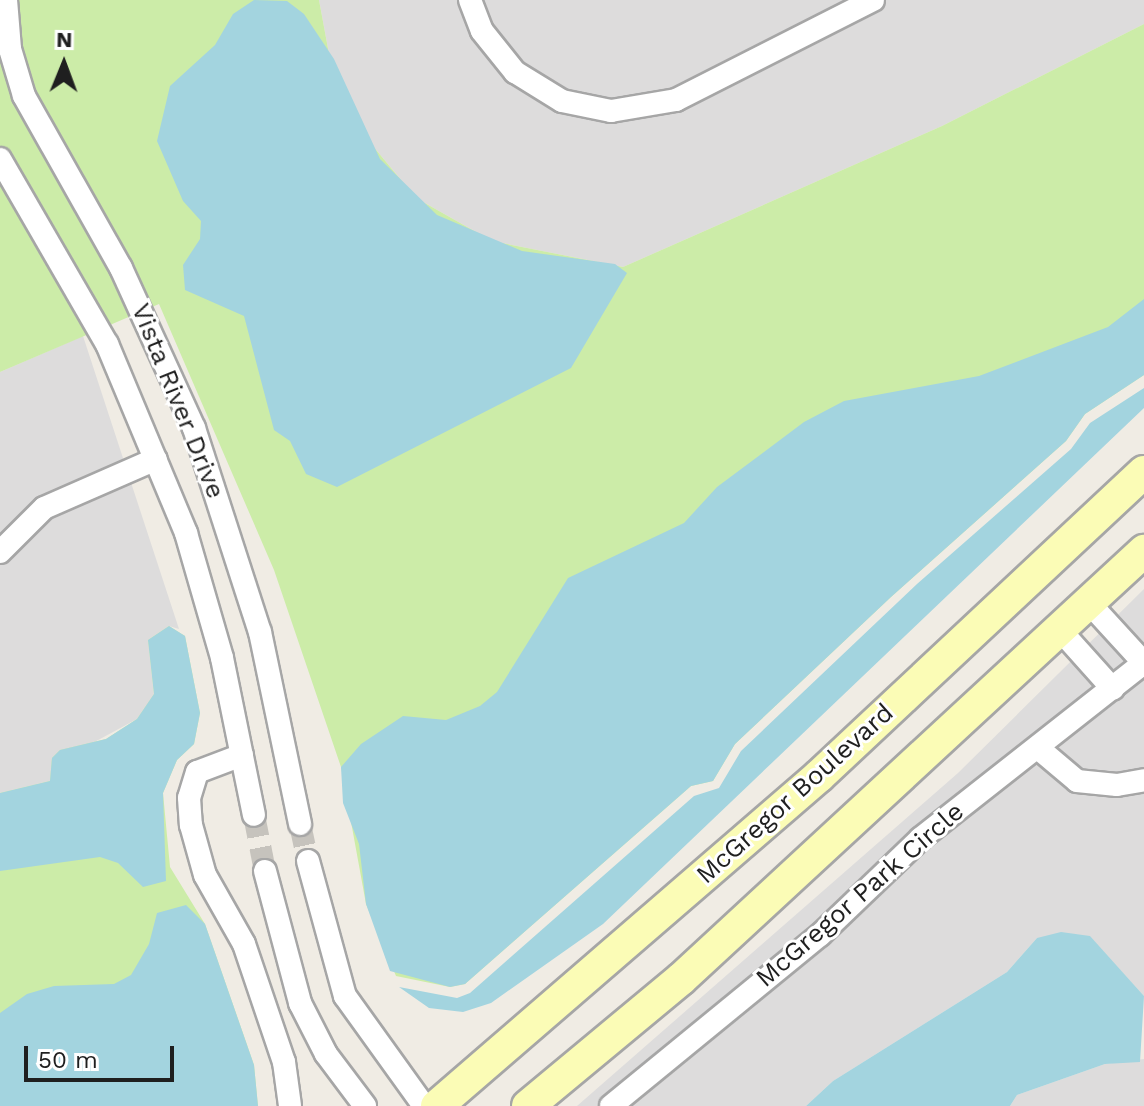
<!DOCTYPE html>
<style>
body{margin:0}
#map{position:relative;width:1144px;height:1106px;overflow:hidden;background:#f0ece4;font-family:"Work Sans",sans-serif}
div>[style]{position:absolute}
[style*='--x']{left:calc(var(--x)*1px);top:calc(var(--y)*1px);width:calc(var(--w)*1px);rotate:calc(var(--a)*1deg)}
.residential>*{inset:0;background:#dddcdc}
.grass>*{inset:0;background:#cceca8}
.water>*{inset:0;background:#a3d4df}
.minor-tunnel>*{height:22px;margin-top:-11px;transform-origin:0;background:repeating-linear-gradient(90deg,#c6c3bd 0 22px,transparent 0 33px)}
.roads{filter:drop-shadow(2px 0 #a6a6a6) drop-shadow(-2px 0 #a6a6a6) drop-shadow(0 2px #a6a6a6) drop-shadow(0 -2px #a6a6a6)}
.minor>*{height:22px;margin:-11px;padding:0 11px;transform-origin:11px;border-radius:11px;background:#fff}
.secondary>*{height:32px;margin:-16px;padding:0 16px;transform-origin:16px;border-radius:16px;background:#fbfcb6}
span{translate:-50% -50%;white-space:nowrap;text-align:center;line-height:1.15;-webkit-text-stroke:6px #fff;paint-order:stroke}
.street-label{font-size:26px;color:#1f1f1f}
.north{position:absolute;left:24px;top:24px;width:80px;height:80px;-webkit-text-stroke:6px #fff;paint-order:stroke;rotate:1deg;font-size:22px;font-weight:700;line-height:32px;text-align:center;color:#1f1f1f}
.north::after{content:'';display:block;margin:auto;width:28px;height:36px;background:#1f1f1f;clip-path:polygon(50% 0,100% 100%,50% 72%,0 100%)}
.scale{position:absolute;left:24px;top:1046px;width:150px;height:36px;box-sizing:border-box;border:4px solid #1f1f1f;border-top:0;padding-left:10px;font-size:24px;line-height:28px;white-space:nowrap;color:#1f1f1f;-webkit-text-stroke:6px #fff;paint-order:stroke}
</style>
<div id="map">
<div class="residential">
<div style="clip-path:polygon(319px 0,1144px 0,1144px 24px,942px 126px,623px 267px,492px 241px,416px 198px,367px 139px,329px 54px)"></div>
<div style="clip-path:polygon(83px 336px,179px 629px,169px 626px,148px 640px,154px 695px,137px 719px,52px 765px,50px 781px,0 793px,0 372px)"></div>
<div style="clip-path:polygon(1144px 589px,1144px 996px,1090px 937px,1037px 938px,1007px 972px,833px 1081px,806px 1106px,577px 1106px,958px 773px)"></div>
<div style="clip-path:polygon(1144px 1059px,1144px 1106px,1010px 1106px,1017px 1095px,1105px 1064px)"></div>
</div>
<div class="grass">
<div style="clip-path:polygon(0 0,319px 0,329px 54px,367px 139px,416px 198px,492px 241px,623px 267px,942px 126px,1144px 24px,1144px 375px,1085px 414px,1066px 441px,891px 597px,735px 744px,713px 781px,691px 786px,465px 984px,450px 987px,396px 976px,366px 904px,341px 767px,274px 570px,159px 304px,0 372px)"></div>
<div style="clip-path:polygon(169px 626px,185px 636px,200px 713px,194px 744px,177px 760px,163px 793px,170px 867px,205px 924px,254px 1065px,258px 1106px,0 1106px,0 793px,50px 781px,52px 758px,60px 750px,106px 739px,137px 719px,154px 694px,148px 640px)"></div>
</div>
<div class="water">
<div style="clip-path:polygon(254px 0,287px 1px,304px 14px,334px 59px,380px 159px,437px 215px,522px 251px,615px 264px,627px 273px,571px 368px,337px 487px,306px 474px,290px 441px,274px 430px,244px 316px,185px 290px,183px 265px,200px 239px,201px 221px,183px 201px,157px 141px,170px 86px,215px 45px,233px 14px)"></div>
<div style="clip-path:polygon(1144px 299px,1144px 375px,1085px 414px,1066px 441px,891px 597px,735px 744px,713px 781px,691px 786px,465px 984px,450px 987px,390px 971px,366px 904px,359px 844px,343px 803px,341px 767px,361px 744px,403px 716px,446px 720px,480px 706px,497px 692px,568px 578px,684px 523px,717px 487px,804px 422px,844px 401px,979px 376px,1108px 327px)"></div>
<div style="clip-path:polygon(1144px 388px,1144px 408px,603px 924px,491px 1003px,463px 1012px,429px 1008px,399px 987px,457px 998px,470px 993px,694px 796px,719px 788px,741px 751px,917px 584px,1071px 449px,1090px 423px)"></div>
<div style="clip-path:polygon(169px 626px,185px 636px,200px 713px,194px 744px,177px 760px,163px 793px,166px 881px,143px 887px,118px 863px,100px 857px,0 871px,0 793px,50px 781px,52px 758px,60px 750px,106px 739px,137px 719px,154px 694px,148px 640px)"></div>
<div style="clip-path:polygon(186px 905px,205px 924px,254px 1065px,258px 1106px,0 1106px,0 1013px,27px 994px,54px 986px,114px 984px,131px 975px,149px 944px,157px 913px)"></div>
<div style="clip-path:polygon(1061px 932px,1090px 936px,1144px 996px,1140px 1062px,1105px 1064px,1017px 1095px,1010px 1106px,806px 1106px,833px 1081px,1007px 972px,1037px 938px)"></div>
</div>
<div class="minor-tunnel">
<div style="--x:254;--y:815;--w:57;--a:78.9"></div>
<div style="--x:300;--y:824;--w:38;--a:78"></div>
</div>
<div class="roads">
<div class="minor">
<div style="--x:6;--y:0;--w:49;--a:85.3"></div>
<div style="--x:10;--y:49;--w:49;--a:73.4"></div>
<div style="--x:24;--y:96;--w:197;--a:60.6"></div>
<div style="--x:121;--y:268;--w:176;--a:65.5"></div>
<div style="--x:194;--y:428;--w:214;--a:72.1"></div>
<div style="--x:260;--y:632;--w:196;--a:78.2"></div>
<div style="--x:470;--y:0;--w:33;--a:69"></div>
<div style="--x:482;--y:31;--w:53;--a:51.2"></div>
<div style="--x:515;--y:72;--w:55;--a:31.7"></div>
<div style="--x:562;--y:101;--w:50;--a:11.5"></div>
<div style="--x:611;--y:111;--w:66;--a:-9.6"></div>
<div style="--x:676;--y:100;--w:221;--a:-26.9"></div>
<div style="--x:0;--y:159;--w:214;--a:60"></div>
<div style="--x:107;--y:344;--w:205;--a:67.3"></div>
<div style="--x:186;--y:533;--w:130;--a:73.9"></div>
<div style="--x:222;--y:658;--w:160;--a:78.5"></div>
<div style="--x:0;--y:552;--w:62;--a:-45"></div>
<div style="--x:44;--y:508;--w:122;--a:-23.6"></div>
<div style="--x:1060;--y:630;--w:79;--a:48.1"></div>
<div style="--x:1038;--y:748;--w:51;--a:40.2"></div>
<div style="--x:1077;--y:781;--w:40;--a:5.7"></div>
<div style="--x:1117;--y:785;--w:27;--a:-10"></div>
<div style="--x:242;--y:755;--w:48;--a:159.3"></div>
<div style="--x:197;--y:772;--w:27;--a:107"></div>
<div style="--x:189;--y:798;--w:27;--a:86"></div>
<div style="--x:191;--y:825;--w:52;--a:74.4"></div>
<div style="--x:205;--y:875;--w:79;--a:60.5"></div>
<div style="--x:244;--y:944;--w:125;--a:71.3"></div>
<div style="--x:284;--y:1062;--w:44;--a:82.2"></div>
<div style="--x:308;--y:861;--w:140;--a:74.7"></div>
<div style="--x:345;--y:996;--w:135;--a:54.3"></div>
<div style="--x:265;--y:871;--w:137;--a:75.1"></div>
<div style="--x:300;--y:1003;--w:57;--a:63"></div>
<div style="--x:326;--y:1054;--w:65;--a:53.1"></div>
<div style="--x:611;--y:1106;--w:270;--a:-39.3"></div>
<div style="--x:820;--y:935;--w:139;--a:-43.8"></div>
<div style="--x:920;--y:839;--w:285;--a:-38.2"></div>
<div style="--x:1144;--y:663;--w:81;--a:-132.5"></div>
</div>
<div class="secondary">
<div style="--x:437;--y:1106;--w:505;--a:-40.82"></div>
<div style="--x:819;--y:776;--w:445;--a:-43.1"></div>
<div style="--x:528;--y:1106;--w:199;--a:-39.7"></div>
<div style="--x:681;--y:979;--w:631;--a:-42.75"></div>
</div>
</div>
<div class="street-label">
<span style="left:178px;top:401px;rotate:68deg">Vista River Drive</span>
<span style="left:795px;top:794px;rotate:-42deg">McGregor Boulevard</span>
<span style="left:860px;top:895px;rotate:-41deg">McGregor Park Circle</span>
</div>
<div class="north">N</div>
<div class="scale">50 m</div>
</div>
